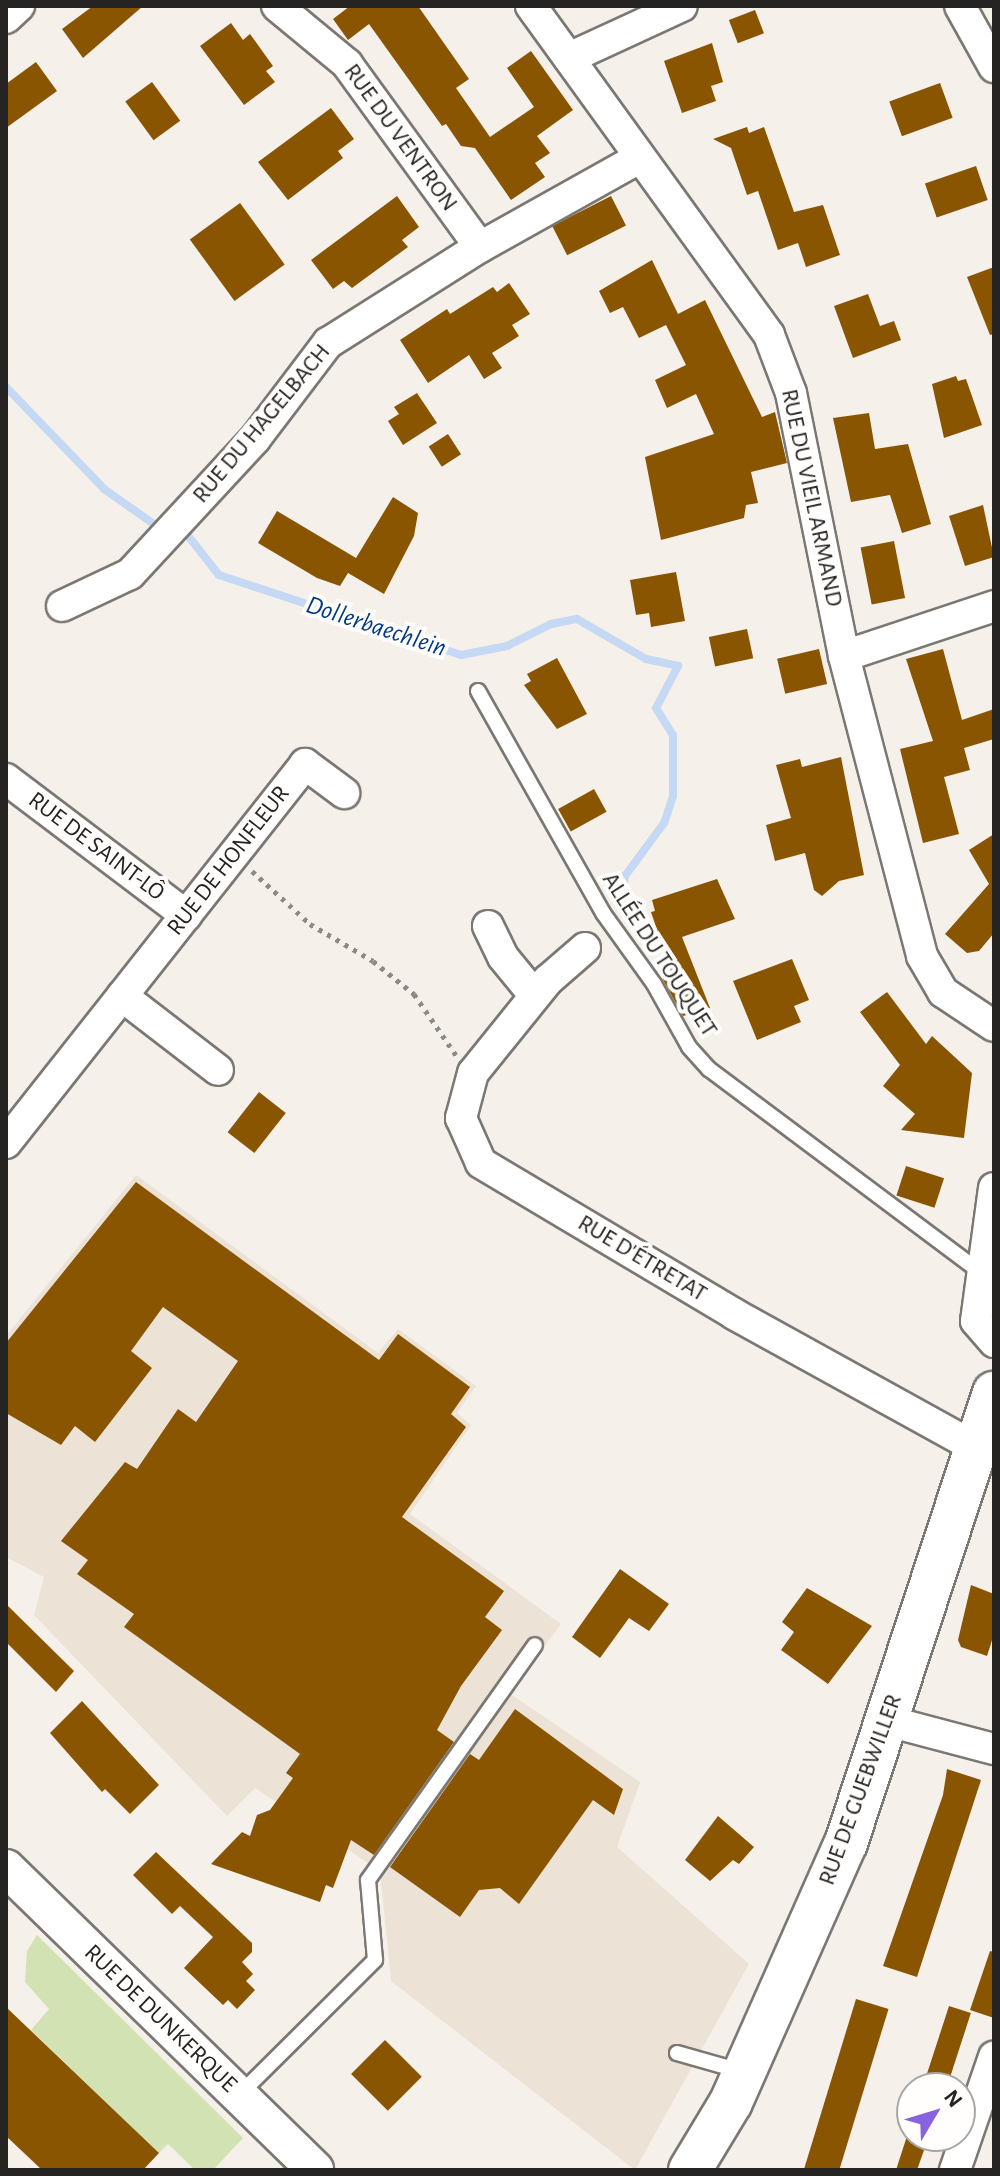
<!DOCTYPE html>
<meta charset="utf-8">
<style>
body{margin:0}
#map{position:relative;width:1000px;height:2176px;overflow:hidden;background:#f5f0ea;font-family:"Alegreya Sans",sans-serif}
div>[style]{position:absolute}
[style*='--x']{left:calc(var(--x)*1px);top:calc(var(--y)*1px);width:calc(var(--w)*1px);rotate:calc(var(--a)*1deg)}
.built>*{inset:0;background:#ece2d6}
.green>*{inset:0;background:#d3e2b2}
.stream>*{height:8px;margin:-4px;padding:0 4px;transform-origin:4px;border-radius:4px;background:#c5d8f4}
.building>*{inset:0;background:#8a5500;transform-origin:0 0}
.path>*{height:5px;margin-top:-2.5px;transform-origin:0;background:repeating-linear-gradient(90deg,#8d8a86 0 4px,transparent 0 10px)}
.roads{filter:drop-shadow(2px 0 #7c7772) drop-shadow(-2px 0 #7c7772) drop-shadow(0 2px #7c7772) drop-shadow(0 -2px #7c7772)}
.service>*{height:14px;margin:-7px;padding:0 7px;transform-origin:7px;border-radius:7px;background:#fff}
.minor>*{height:30px;margin:-15px;padding:0 15px;transform-origin:15px;border-radius:15px;background:#fff}
.tertiary>*{height:36px;margin:-18px;padding:0 18px;transform-origin:18px;border-radius:18px;background:#fff}
.secondary>*{height:42px;margin:-21px;padding:0 21px;transform-origin:21px;border-radius:21px;background:#fff}
span{translate:-50% -50%;white-space:nowrap;text-align:center;line-height:1.15;-webkit-text-stroke:8px #fffefd;paint-order:stroke}
.street-label{font-size:24px;color:#262422}
.water-label{font-size:26px;color:#003a86;font-style:italic}
.frame{position:absolute;inset:0;border:8px solid #262422;pointer-events:none}
.north{position:absolute;left:896px;top:2072px;width:80px;height:80px;box-sizing:border-box;background:#fffefd;border:2px solid #a8a7a5;border-radius:50%;rotate:52deg;font-size:22px;font-weight:700;line-height:32px;text-align:center;color:#262422}
.north::after{content:'';display:block;margin:auto;width:28px;height:36px;background:#8763de;clip-path:polygon(50% 0,100% 100%,50% 72%,0 100%)}
</style>
<div id="map">
<div class="built">
<div style="clip-path:polygon(136px 1175px,378px 1353px,398px 1329px,476px 1386px,457px 1413px,471px 1425px,410px 1514px,561px 1624px,509px 1693px,640px 1782px,617px 1847px,749px 1964px,635px 2170px,391px 1981px,380px 1871px,255px 1788px,227px 1816px,34px 1615px,44px 1577px,6px 1557px,6px 1336px)"></div>
</div>
<div class="green">
<div style="clip-path:polygon(37px 1935px,243px 2138px,213px 2170px,195px 2170px,168px 2144px,159px 2153px,31px 2030px,49px 2009px,25px 1982px,27px 1951px)"></div>
</div>
<div class="stream">
<div style="--x:6;--y:387;--w:141;--a:46.1"></div>
<div style="--x:104;--y:489;--w:70;--a:35.1"></div>
<div style="--x:182;--y:528;--w:60;--a:51.8"></div>
<div style="--x:219;--y:575;--w:255;--a:18.3"></div>
<div style="--x:461;--y:655;--w:47;--a:-11.1"></div>
<div style="--x:507;--y:646;--w:49;--a:-26.6"></div>
<div style="--x:551;--y:624;--w:26;--a:-11"></div>
<div style="--x:577;--y:619;--w:80;--a:30.1"></div>
<div style="--x:646;--y:659;--w:33;--a:12"></div>
<div style="--x:678;--y:666;--w:47;--a:117.6"></div>
<div style="--x:656;--y:708;--w:32;--a:58"></div>
<div style="--x:673;--y:735;--w:61;--a:90"></div>
<div style="--x:673;--y:796;--w:28;--a:108"></div>
<div style="--x:664;--y:823;--w:66;--a:126.3"></div>
<div style="--x:625;--y:876;--w:15;--a:98"></div>
<div style="--x:623;--y:891;--w:28;--a:77"></div>
</div>
<div class="building">
<div style="clip-path:polygon(93px 6px,143px 6px,83px 58px,62px 29px)"></div>
<div style="clip-path:polygon(350px 6px,418px 6px,469px 79px,456px 88px,490px 137px,534px 107px,507px 68px,531px 51px,573px 110px,537px 136px,550px 153px,535px 163px,545px 177px,511px 200px,475px 148px,461px 146px,446px 124px,442px 126px,369px 24px,348px 40px,333px 19px)"></div>
<div style="left:755px;top:10px;width:25px;height:28px;rotate:69deg"></div>
<div style="clip-path:polygon(231px 23px,243px 40px,250px 34px,273px 66px,266px 71px,275px 82px,244px 105px,200px 46px)"></div>
<div style="clip-path:polygon(712px 43px,723px 82px,711px 86px,716px 101px,682px 113px,664px 61px)"></div>
<div style="clip-path:polygon(36px 62px,57px 91px,6px 128px,6px 84px)"></div>
<div style="left:152px;top:82px;width:48px;height:33px;rotate:54deg"></div>
<div style="left:940px;top:83px;width:37px;height:54px;rotate:70deg"></div>
<div style="clip-path:polygon(331px 108px,354px 139px,338px 151px,343px 158px,288px 200px,258px 162px)"></div>
<div style="clip-path:polygon(747px 127px,749px 133px,764px 127px,794px 212px,823px 205px,840px 255px,806px 267px,798px 243px,778px 250px,758px 191px,747px 195px,731px 148px,713px 139px)"></div>
<div style="left:976px;top:166px;width:36px;height:54px;rotate:71deg"></div>
<div style="clip-path:polygon(397px 196px,419px 227px,402px 240px,408px 247px,352px 288px,344px 281px,333px 289px,311px 260px)"></div>
<div style="left:611px;top:196px;width:33px;height:66px;rotate:63deg"></div>
<div style="left:240px;top:203px;width:76px;height:62px;rotate:54deg"></div>
<div style="clip-path:polygon(652px 260px,678px 314px,705px 300px,762px 417px,775px 412px,787px 463px,751px 472px,758px 503px,746px 505px,744px 518px,661px 540px,645px 457px,714px 434px,696px 394px,667px 408px,655px 380px,686px 365px,666px 325px,639px 338px,623px 307px,610px 313px,599px 291px)"></div>
<div style="clip-path:polygon(994px 267px,994px 334px,990px 335px,967px 277px)"></div>
<div style="clip-path:polygon(509px 283px,530px 314px,512px 325px,519px 336px,492px 353px,502px 368px,484px 379px,469px 355px,428px 383px,400px 340px,447px 309px,450px 314px,493px 287px,497px 292px)"></div>
<div style="clip-path:polygon(868px 294px,880px 326px,894px 321px,901px 340px,853px 358px,834px 306px)"></div>
<div style="clip-path:polygon(956px 376px,958px 381px,966px 379px,982px 425px,944px 438px,932px 384px)"></div>
<div style="clip-path:polygon(417px 393px,437px 423px,403px 445px,388px 421px,399px 414px,394px 407px)"></div>
<div style="clip-path:polygon(869px 413px,875px 449px,908px 444px,931px 524px,902px 533px,890px 495px,851px 502px,833px 418px)"></div>
<div style="left:448px;top:434px;width:24px;height:23px;rotate:57deg"></div>
<div style="clip-path:polygon(393px 497px,418px 513px,414px 536px,384px 594px,348px 573px,340px 586px,317px 578px,258px 543px,277px 511px,356px 558px)"></div>
<div style="clip-path:polygon(983px 505px,994px 557px,965px 566px,949px 516px)"></div>
<div style="left:894px;top:541px;width:58px;height:34px;rotate:79deg"></div>
<div style="clip-path:polygon(676px 572px,685px 621px,651px 627px,649px 613px,636px 615px,630px 580px)"></div>
<div style="left:747px;top:629px;width:30px;height:39px;rotate:78deg"></div>
<div style="left:819px;top:649px;width:36px;height:43px;rotate:77deg"></div>
<div style="clip-path:polygon(943px 649px,962px 720px,994px 709px,994px 739px,964px 748px,970px 770px,944px 777px,959px 834px,923px 843px,900px 749px,933px 741px,906px 659px)"></div>
<div style="clip-path:polygon(557px 658px,587px 714px,557px 729px,524px 685px,531px 681px,527px 674px)"></div>
<div style="clip-path:polygon(841px 757px,864px 875px,839px 881px,822px 896px,814px 890px,805px 853px,775px 861px,766px 825px,791px 818px,776px 765px,800px 759px,802px 767px)"></div>
<div style="left:594px;top:789px;width:26px;height:41px;rotate:61deg"></div>
<div style="clip-path:polygon(994px 834px,994px 933px,979px 951px,967px 953px,945px 934px,989px 884px,969px 850px)"></div>
<div style="clip-path:polygon(717px 879px,735px 919px,682px 937px,710px 1008px,683px 1016px,662px 978px,672px 974px,651px 912px,655px 911px,652px 900px)"></div>
<div style="clip-path:polygon(792px 959px,809px 1000px,794px 1006px,801px 1022px,757px 1040px,733px 981px)"></div>
<div style="clip-path:polygon(887px 992px,926px 1044px,932px 1036px,972px 1073px,964px 1138px,901px 1130px,915px 1114px,883px 1086px,900px 1065px,860px 1012px)"></div>
<div style="left:259px;top:1092px;width:34px;height:51px;rotate:38deg"></div>
<div style="left:906px;top:1166px;width:40px;height:31px;rotate:18deg"></div>
<div style="clip-path:polygon(136px 1182px,379px 1360px,398px 1334px,470px 1387px,451px 1414px,466px 1427px,402px 1517px,504px 1591px,485px 1617px,502px 1630px,461px 1686px,437px 1730px,454px 1742px,374px 1855px,351px 1840px,333px 1888px,326px 1885px,320px 1902px,211px 1864px,242px 1832px,250px 1836px,257px 1815px,270px 1810px,293px 1778px,286px 1773px,300px 1754px,124px 1627px,134px 1614px,77px 1574px,88px 1560px,61px 1541px,125px 1462px,137px 1469px,178px 1409px,196px 1422px,238px 1361px,163px 1307px,131px 1351px,152px 1368px,95px 1442px,75px 1426px,61px 1445px,6px 1413px,6px 1343px)"></div>
<div style="clip-path:polygon(620px 1569px,669px 1604px,649px 1631px,629px 1618px,600px 1658px,572px 1637px)"></div>
<div style="clip-path:polygon(971px 1585px,994px 1594px,994px 1634px,987px 1656px,961px 1647px,958px 1640px)"></div>
<div style="clip-path:polygon(807px 1588px,872px 1626px,828px 1684px,781px 1650px,794px 1632px,782px 1622px)"></div>
<div style="clip-path:polygon(6px 1604px,74px 1671px,56px 1692px,6px 1642px)"></div>
<div style="clip-path:polygon(82px 1701px,159px 1785px,130px 1814px,105px 1789px,102px 1792px,50px 1733px)"></div>
<div style="clip-path:polygon(515px 1709px,623px 1789px,614px 1815px,593px 1800px,519px 1904px,500px 1888px,479px 1890px,460px 1917px,390px 1867px,470px 1754px,479px 1760px)"></div>
<div style="clip-path:polygon(947px 1769px,981px 1780px,917px 1977px,883px 1966px,943px 1795px)"></div>
<div style="clip-path:polygon(718px 1816px,754px 1847px,739px 1864px,733px 1860px,710px 1881px,685px 1860px)"></div>
<div style="clip-path:polygon(156px 1852px,252px 1943px,252px 1952px,242px 1962px,253px 1974px,246px 1981px,255px 1990px,237px 2009px,228px 2000px,223px 2005px,184px 1968px,213px 1937px,180px 1906px,172px 1914px,133px 1875px)"></div>
<div style="clip-path:polygon(990px 1951px,994px 1952px,994px 2018px,970px 2010px)"></div>
<div style="left:856px;top:1999px;width:34px;height:180px;rotate:17deg"></div>
<div style="left:949px;top:2006px;width:23px;height:86px;rotate:18deg"></div>
<div style="clip-path:polygon(6px 2007px,159px 2153px,143px 2170px,42px 2170px,6px 2136px)"></div>
<div style="left:385px;top:2040px;width:52px;height:48px;rotate:45deg"></div>
<div style="clip-path:polygon(907px 2136px,929px 2136px,917px 2170px,896px 2170px)"></div>
</div>
<div class="path">
<div style="--x:252;--y:871;--w:79;--a:42.4"></div>
<div style="--x:310;--y:924;--w:73;--a:30.4"></div>
<div style="--x:373;--y:961;--w:53;--a:38.8"></div>
<div style="--x:414;--y:994;--w:74;--a:55.5"></div>
</div>
<div class="roads">
<div class="service">
<div style="--x:478;--y:691;--w:255;--a:60.6"></div>
<div style="--x:603;--y:913;--w:87;--a:54.3"></div>
<div style="--x:654;--y:984;--w:72;--a:60.9"></div>
<div style="--x:689;--y:1047;--w:30;--a:48"></div>
<div style="--x:709;--y:1069;--w:342;--a:36.8"></div>
<div style="--x:677;--y:2053;--w:66;--a:15.9"></div>
<div style="--x:239;--y:2095;--w:192;--a:-44.8"></div>
<div style="--x:375;--y:1960;--w:80;--a:-95"></div>
<div style="--x:368;--y:1880;--w:288;--a:-54.6"></div>
</div>
<div class="minor">
<div style="--x:277;--y:6;--w:91;--a:39.6"></div>
<div style="--x:347;--y:64;--w:226;--a:54"></div>
<div style="--x:531;--y:6;--w:406;--a:54.1"></div>
<div style="--x:769;--y:335;--w:62;--a:69.2"></div>
<div style="--x:791;--y:393;--w:268;--a:78.6"></div>
<div style="--x:844;--y:656;--w:310;--a:75.4"></div>
<div style="--x:922;--y:956;--w:42;--a:59.7"></div>
<div style="--x:943;--y:992;--w:61;--a:33.7"></div>
<div style="--x:960;--y:6;--w:70;--a:60.9"></div>
<div style="--x:6;--y:18;--w:18;--a:-43"></div>
<div style="--x:569;--y:58;--w:124;--a:-24.7"></div>
<div style="--x:62;--y:606;--w:75;--a:-25.2"></div>
<div style="--x:130;--y:574;--w:184;--a:-47.2"></div>
<div style="--x:255;--y:439;--w:121;--a:-52.8"></div>
<div style="--x:328;--y:343;--w:180;--a:-32.3"></div>
<div style="--x:480;--y:247;--w:182;--a:-29.2"></div>
<div style="--x:844;--y:656;--w:158;--a:-18.4"></div>
<div style="--x:6;--y:779;--w:226;--a:37.1"></div>
<div style="--x:488;--y:926;--w:34;--a:64"></div>
<div style="--x:503;--y:957;--w:50;--a:50.6"></div>
<div style="--x:585;--y:948;--w:49;--a:139.1"></div>
<div style="--x:548;--y:980;--w:119;--a:128.9"></div>
<div style="--x:473;--y:1073;--w:47;--a:104.9"></div>
<div style="--x:461;--y:1118;--w:49;--a:66"></div>
<div style="--x:481;--y:1163;--w:295;--a:30.8"></div>
<div style="--x:734;--y:1314;--w:277;--a:28.9"></div>
<div style="--x:122;--y:996;--w:121;--a:37.6"></div>
<div style="--x:6;--y:1143;--w:483;--a:-51.7"></div>
<div style="--x:305;--y:764;--w:49;--a:36.6"></div>
<div style="--x:994;--y:1188;--w:134;--a:97.7"></div>
<div style="--x:976;--y:1321;--w:28;--a:49"></div>
<div style="--x:888;--y:1721;--w:110;--a:14.8"></div>
<div style="--x:955;--y:2170;--w:120;--a:-71"></div>
</div>
<div class="tertiary">
<div style="--x:6;--y:1868;--w:432;--a:44.3"></div>
</div>
<div class="secondary">
<div style="--x:690;--y:2170;--w:79;--a:-58.9"></div>
<div style="--x:731;--y:2102;--w:283;--a:-66.1"></div>
<div style="--x:846;--y:1843;--w:474;--a:-71.8"></div>
</div>
</div>
<div class="street-label">
<span style="left:400px;top:138px;rotate:54deg">RUE DU VENTRON</span>
<span style="left:262px;top:424px;rotate:-50deg">RUE DU HAGELBACH</span>
<span style="left:811px;top:498px;rotate:78deg">RUE DU VIEIL ARMAND</span>
<span style="left:96px;top:847px;rotate:37deg">RUE DE SAINT-LÔ</span>
<span style="left:229px;top:861px;rotate:-52deg">RUE DE HONFLEUR</span>
<span style="left:659px;top:955px;rotate:57deg">ALLÉE DU TOUQUET</span>
<span style="left:642px;top:1259px;rotate:31deg">RUE D'ÉTRETAT</span>
<span style="left:861px;top:1790px;rotate:-70deg">RUE DE GUEBWILLER</span>
<span style="left:160px;top:2019px;rotate:44deg">RUE DE DUNKERQUE</span>
</div>
<div class="water-label">
<span style="left:376px;top:627px;rotate:18deg">Dollerbaechlein</span>
</div>
<div class="frame"></div>
<div class="north">N</div>
</div>
